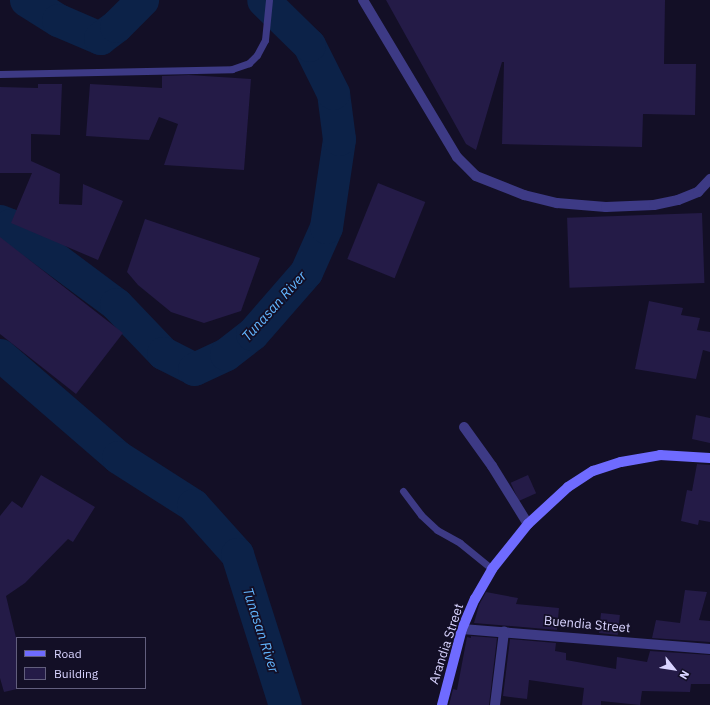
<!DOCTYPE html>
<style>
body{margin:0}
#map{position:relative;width:710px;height:705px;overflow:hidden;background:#130f26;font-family:"IBM Plex Sans",sans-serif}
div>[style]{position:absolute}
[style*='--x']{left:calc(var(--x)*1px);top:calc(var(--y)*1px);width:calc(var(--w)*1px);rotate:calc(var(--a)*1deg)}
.river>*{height:33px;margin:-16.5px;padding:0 16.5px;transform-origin:16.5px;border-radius:16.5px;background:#0c2248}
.building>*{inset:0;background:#241b47;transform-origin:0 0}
.lane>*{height:7px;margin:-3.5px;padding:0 3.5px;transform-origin:3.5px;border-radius:3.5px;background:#3d3a85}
.street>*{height:10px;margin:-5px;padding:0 5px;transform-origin:5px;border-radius:5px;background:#3d3a85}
.secondary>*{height:10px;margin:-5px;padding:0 5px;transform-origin:5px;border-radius:5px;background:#6f6bff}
span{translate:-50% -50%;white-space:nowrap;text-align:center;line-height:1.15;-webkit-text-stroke:3.5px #130f26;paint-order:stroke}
.street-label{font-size:13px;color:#d9d4ff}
.water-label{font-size:14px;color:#62b6ff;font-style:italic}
.legend{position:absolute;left:16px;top:637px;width:130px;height:52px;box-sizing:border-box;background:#130f26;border:1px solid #625e7d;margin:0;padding:5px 7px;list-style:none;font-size:12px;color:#d9d4ff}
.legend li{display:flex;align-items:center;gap:8px;height:20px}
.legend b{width:20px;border:1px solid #625e7d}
.north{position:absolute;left:654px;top:649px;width:40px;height:40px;-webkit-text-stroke:3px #130f26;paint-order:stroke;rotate:120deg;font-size:11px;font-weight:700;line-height:16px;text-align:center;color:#d9d4ff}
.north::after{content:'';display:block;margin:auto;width:14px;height:18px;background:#d9d4ff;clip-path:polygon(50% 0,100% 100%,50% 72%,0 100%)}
</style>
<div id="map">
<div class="river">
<div style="--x:26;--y:0;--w:38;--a:32"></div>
<div style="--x:58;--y:20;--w:46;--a:23.2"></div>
<div style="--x:100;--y:38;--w:20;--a:-37"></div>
<div style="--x:116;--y:26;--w:37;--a:-45"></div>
<div style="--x:0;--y:221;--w:11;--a:22"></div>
<div style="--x:10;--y:225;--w:132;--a:36.7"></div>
<div style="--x:116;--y:304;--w:68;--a:46.2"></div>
<div style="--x:163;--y:353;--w:35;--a:27"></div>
<div style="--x:194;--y:369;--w:35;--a:-25"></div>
<div style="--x:226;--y:354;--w:33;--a:-38"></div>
<div style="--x:252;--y:334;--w:82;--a:-48.9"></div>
<div style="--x:306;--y:272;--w:49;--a:-66"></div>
<div style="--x:326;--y:227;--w:89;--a:-81.6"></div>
<div style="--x:339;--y:139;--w:46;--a:-97.4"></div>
<div style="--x:333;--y:93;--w:54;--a:-116.6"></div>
<div style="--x:309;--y:45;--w:64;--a:-135.6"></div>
<div style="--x:0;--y:355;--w:156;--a:40.8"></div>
<div style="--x:118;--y:457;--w:89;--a:32.6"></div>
<div style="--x:193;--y:505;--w:66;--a:48.1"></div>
<div style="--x:237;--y:554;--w:158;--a:72.4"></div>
</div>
<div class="building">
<div style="clip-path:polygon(386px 0,665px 0,664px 64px,696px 64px,695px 115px,643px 114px,642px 147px,502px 144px,504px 62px,502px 62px,476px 150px,466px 144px)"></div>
<div style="clip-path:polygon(189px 75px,251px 79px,244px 170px,164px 165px,178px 124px,159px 117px,149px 140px,86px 136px,90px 84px,162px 88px,162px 76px)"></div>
<div style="clip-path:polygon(38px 84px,62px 84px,60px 135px,31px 134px,31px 161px,60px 174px,59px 204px,82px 205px,83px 184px,123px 201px,98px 260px,11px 223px,32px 173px,0 173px,0 87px,38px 88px)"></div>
<div style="left:378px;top:183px;width:51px;height:82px;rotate:22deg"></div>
<div style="left:702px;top:213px;width:70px;height:135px;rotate:88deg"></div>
<div style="clip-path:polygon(145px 219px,260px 258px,241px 311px,204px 323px,171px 312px,138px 285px,127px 272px)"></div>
<div style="clip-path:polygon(0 237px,123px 333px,76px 394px,0 334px)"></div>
<div style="clip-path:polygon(649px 301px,683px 308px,681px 315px,700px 318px,697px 330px,710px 332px,710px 352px,703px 350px,696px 379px,635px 369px)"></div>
<div style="clip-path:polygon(696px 415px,710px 418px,710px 443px,692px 439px)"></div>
<div style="clip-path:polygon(697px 464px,710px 465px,710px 522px,699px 520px,698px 525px,681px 521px,687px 490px,692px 491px)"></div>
<div style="clip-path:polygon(41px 475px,95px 507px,73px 542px,68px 539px,25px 583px,6px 596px,17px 642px,17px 689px,4px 692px,0 678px,0 516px,12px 501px,22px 508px)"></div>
<div style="left:528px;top:475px;width:20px;height:19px;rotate:66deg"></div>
<div style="clip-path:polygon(685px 590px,707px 592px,699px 620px,710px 621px,710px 642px,652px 638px,656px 620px,680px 623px)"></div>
<div style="clip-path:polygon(486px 592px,518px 598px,516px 604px,559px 608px,557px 630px,474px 623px,479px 605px)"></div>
<div style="left:601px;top:613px;width:19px;height:20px;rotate:6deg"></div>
<div style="clip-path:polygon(471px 636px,497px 638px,489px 705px,449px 705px,453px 689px,457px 690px,467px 637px,471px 638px)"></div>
<div style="clip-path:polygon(510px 639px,556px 643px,555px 651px,566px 653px,566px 660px,616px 669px,617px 657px,647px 662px,650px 651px,710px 655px,710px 684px,691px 684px,690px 692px,642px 691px,640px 705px,601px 701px,601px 705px,582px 705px,584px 688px,529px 680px,527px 699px,503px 696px)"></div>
</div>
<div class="lane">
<div style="--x:0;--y:74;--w:232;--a:-1.2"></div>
<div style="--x:232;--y:69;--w:18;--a:-19"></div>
<div style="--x:249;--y:63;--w:11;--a:-45"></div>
<div style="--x:257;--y:55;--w:17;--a:-62"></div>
<div style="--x:265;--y:40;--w:40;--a:-84.3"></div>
<div style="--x:403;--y:491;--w:30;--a:53"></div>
<div style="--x:421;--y:515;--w:22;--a:43"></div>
<div style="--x:437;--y:530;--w:26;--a:29"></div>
<div style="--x:460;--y:543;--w:41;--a:39.1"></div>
</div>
<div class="street">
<div style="--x:363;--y:0;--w:183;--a:59.1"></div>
<div style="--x:457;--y:157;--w:27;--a:45"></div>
<div style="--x:476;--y:176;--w:52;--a:21.6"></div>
<div style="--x:524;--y:195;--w:34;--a:14"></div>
<div style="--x:557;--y:203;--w:49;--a:4.7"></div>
<div style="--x:606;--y:207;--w:48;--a:-2.4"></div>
<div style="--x:654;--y:205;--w:25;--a:-12"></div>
<div style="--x:678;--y:200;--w:22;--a:-22"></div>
<div style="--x:698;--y:192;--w:18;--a:-47"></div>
<div style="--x:464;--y:427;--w:48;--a:54.3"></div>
<div style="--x:492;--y:466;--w:68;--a:58.2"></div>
<div style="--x:462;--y:629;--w:249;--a:4.6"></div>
<div style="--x:495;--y:705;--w:74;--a:-83"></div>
</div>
<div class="secondary">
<div style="--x:442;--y:705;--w:79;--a:-75.3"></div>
<div style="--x:462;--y:629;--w:33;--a:-67"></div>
<div style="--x:475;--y:599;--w:34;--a:-60"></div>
<div style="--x:492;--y:569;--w:58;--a:-51.3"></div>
<div style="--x:528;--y:524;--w:54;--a:-42.8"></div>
<div style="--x:568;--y:487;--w:30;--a:-33"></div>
<div style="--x:593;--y:471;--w:29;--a:-18"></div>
<div style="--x:621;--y:462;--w:40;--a:-10"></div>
<div style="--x:660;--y:455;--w:50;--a:3.4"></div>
</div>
<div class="street-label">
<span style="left:587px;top:625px;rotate:5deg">Buendia Street</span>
<span style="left:447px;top:644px;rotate:-72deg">Arandia Street</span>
</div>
<div class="water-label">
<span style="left:274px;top:306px;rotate:-48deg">Tunasan River</span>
<span style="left:261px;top:630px;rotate:72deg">Tunasan River</span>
</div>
<ul class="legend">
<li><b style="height:5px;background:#6f6bff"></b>Road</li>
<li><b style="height:11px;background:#241b47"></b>Building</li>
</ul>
<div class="north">N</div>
</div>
